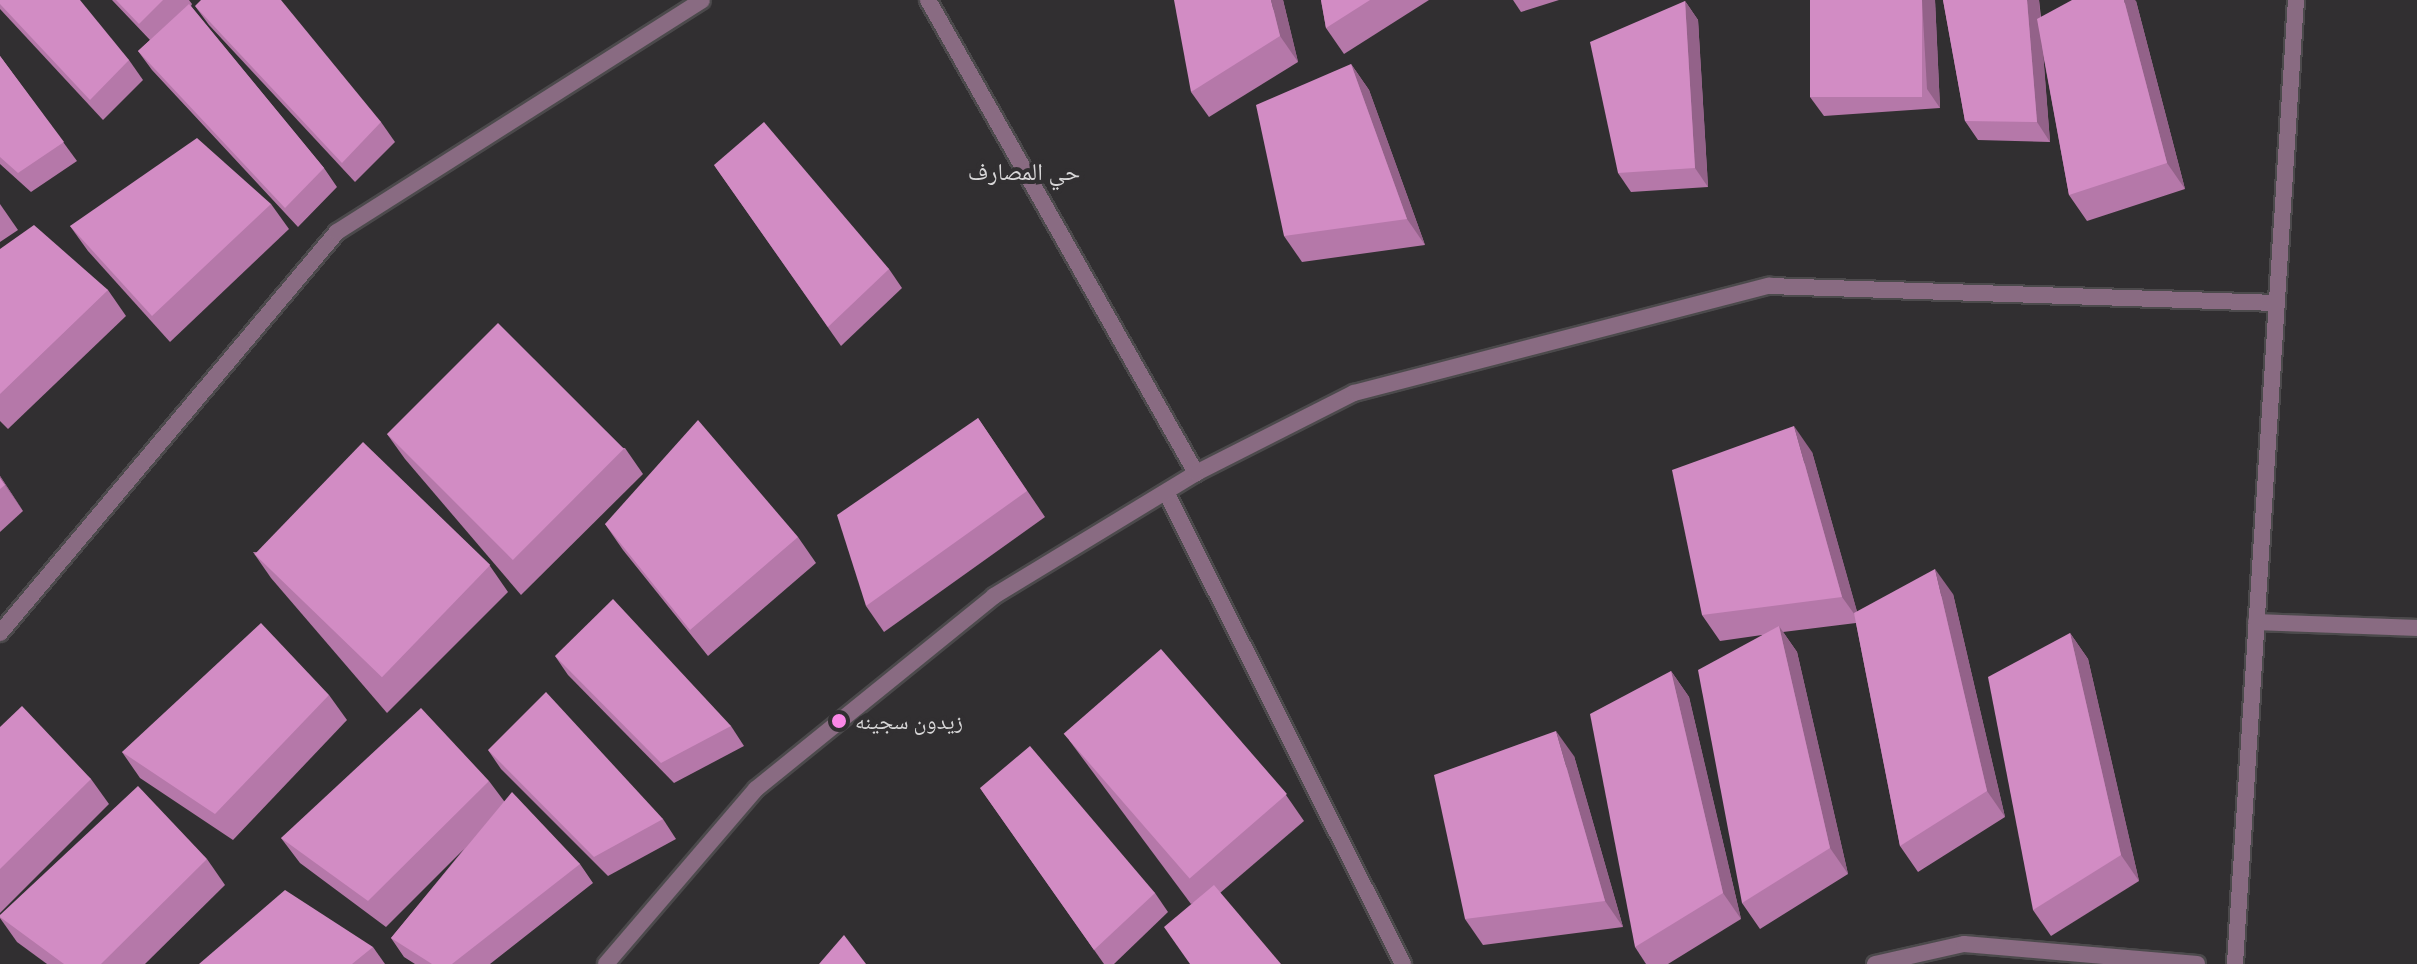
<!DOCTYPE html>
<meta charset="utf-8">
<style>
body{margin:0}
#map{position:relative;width:2417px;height:964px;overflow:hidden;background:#312f31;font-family:Ubuntu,"Noto Naskh Arabic",sans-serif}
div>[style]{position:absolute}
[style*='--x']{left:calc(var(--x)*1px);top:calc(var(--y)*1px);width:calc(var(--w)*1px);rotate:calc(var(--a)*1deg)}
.roads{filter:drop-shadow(2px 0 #4c4a4c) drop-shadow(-2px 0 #4c4a4c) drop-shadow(0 2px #4c4a4c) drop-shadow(0 -2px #4c4a4c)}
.street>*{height:16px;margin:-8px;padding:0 8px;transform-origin:8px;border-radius:8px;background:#896b82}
.wall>*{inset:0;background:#b578a9}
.shaded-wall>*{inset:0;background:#936289}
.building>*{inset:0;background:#d28cc4;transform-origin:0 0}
.dots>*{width:22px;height:22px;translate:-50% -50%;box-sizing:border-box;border:4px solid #312f31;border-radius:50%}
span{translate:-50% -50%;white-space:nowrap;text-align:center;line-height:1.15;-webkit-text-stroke:8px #312f31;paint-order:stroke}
.poi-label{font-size:22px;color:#d7d6d7}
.left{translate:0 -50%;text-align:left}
.neighbourhood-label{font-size:24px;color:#d7d6d7}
</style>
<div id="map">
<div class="roads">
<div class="street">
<div style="--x:928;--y:0;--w:544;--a:60.46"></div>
<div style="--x:1166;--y:492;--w:528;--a:63.34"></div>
<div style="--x:2256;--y:622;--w:161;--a:2.1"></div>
<div style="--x:0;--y:633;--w:524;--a:-49.96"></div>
<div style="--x:337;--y:232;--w:432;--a:-32.4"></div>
<div style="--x:606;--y:964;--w:230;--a:-49.4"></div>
<div style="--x:756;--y:789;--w:306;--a:-39"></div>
<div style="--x:994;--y:596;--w:237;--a:-31.3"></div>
<div style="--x:1196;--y:473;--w:177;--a:-26.9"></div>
<div style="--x:1354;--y:393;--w:429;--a:-14.5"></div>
<div style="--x:1769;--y:286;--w:508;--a:1.92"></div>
<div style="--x:1875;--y:964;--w:91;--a:-12.7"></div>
<div style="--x:1964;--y:944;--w:234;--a:4.9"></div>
<div style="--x:2235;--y:964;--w:966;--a:-86.38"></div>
</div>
</div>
<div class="wall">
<div style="clip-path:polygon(0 0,129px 60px,143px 80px,103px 120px,0 9px)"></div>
<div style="clip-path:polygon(112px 0,189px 0,192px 4px,191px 6px,324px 168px,337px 187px,298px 227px,152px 70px,138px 51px,150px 40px)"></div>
<div style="clip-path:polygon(1283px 0,1298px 62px,1209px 117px,1191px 92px)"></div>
<div style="clip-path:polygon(1321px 0,1429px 0,1344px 54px,1326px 28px)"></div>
<div style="clip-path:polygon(1513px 0,1559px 0,1521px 12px)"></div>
<div style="clip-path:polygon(1810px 0,1935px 0,1940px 108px,1824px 116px,1810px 97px)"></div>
<div style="clip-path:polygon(1943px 0,2039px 0,2041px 17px,2136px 1px,2185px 189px,2087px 221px,2069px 195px,2043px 54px,2050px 142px,1978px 140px,1965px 121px)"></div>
<div style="clip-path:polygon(1685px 1px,1698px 20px,1708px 187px,1631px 192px,1618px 173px)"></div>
<div style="clip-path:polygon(195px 6px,381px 122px,395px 142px,355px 182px,209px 25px)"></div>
<div style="clip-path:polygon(0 56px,77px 161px,31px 192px,0 164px)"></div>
<div style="clip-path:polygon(1351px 64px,1369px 90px,1425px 245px,1302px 262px,1284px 236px)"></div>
<div style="clip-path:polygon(714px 165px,889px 269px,902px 288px,841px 346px)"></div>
<div style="clip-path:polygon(0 204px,18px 230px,0 242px)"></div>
<div style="clip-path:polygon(271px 204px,289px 229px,170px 342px,88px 251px,70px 226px)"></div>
<div style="clip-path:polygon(0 249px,108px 290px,126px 316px,8px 429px,0 421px)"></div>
<div style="clip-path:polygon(978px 418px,1045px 517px,884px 632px,866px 606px)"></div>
<div style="clip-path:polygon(387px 434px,625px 448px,643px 474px,521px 595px,405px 459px)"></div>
<div style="clip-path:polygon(1812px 452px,1857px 612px,1953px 594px,2005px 817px,1918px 872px,1900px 846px,1856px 623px,1783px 632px,1797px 652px,1848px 874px,1760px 929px,1742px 903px,1762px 635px,1720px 641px,1702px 615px)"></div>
<div style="clip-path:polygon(0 476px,23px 511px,0 532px)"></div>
<div style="clip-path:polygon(605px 524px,798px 537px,816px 563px,708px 656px,623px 550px)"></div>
<div style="clip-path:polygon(253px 552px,490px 566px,508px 592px,387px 713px,271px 578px)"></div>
<div style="clip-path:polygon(2070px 633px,2088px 659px,2139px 881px,2051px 936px,2033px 910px)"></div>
<div style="clip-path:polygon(555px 656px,731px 726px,744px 746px,674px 783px,568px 675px)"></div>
<div style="clip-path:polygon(1671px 671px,1689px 697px,1741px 919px,1668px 964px,1646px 964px,1635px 947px)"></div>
<div style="clip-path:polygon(329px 695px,347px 720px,233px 840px,140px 778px,122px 752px)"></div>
<div style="clip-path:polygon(0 727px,91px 779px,109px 804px,0 913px)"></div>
<div style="clip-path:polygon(1069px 740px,1286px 795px,1304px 821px,1220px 893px,1191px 904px)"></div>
<div style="clip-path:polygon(488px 750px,663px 819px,676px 839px,608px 876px,501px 769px)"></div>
<div style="clip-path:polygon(1574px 756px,1623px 927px,1483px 945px,1465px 919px)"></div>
<div style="clip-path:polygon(489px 781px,504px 801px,580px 864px,593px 883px,490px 964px,415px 964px,404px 957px,391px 938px,464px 849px,386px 927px,300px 863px,281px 838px)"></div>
<div style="clip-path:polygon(980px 788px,1155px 893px,1168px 912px,1114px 964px,1104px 964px)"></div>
<div style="clip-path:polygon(207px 859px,225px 885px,145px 964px,47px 964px,17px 942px,0 918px,0 915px)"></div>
<div style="clip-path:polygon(373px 947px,385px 964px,199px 964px)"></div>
</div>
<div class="shaded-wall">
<div style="clip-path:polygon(1271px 0,1283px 0,1298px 62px,1280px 36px)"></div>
<div style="clip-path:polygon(1922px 0,1935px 0,1940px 108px,1927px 89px)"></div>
<div style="clip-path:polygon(2027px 0,2039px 0,2050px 142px,2037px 122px)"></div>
<div style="clip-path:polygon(2124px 0,2135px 0,2136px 1px,2185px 189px,2167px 163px)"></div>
<div style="clip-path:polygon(1685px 1px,1698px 20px,1708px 187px,1695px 168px)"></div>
<div style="clip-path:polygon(1351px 64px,1369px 90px,1425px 245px,1407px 219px)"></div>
<div style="clip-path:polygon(1794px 426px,1812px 452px,1860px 622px,1842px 597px)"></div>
<div style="clip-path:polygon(0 476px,23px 511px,0 478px)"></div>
<div style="clip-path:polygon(1935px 569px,1953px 594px,2005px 817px,1987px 791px)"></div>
<div style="clip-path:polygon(1779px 626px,1797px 652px,1848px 874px,1830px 848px)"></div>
<div style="clip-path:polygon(2070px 633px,2088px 659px,2139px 881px,2121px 855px)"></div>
<div style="clip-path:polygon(1671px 671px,1689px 697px,1741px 919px,1723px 893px)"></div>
<div style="clip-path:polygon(1556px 731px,1574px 756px,1623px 927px,1605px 901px)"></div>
</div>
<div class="building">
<div style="clip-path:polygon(0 0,80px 0,129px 60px,90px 100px,0 4px)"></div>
<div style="clip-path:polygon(116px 0,163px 0,139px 24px)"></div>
<div style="clip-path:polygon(201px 0,281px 0,381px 122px,342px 163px,195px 6px)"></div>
<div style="clip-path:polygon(1174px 0,1271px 0,1280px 36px,1191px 92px)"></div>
<div style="clip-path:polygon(1321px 0,1370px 0,1326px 28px)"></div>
<div style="left:1810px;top:0;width:112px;height:97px"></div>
<div style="clip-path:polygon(1943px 0,2027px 0,2037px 122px,1965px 121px)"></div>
<div style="clip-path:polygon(2072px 0,2124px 0,2167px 163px,2069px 195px,2037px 19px)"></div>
<div style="clip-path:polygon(1685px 1px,1695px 168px,1618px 173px,1590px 42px)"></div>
<div style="clip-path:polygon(189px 4px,324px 168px,285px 208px,138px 51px)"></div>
<div style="clip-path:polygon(0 56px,64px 142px,18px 173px,0 157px)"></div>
<div style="clip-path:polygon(1351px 64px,1407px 219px,1284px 236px,1256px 105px)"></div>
<div style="clip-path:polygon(764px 122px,889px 269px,828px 327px,714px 165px)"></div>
<div style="clip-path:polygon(197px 138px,271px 204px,152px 316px,70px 226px)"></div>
<div style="clip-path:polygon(34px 225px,108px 290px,0 394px,0 249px)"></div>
<div style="left:498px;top:323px;width:178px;height:157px;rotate:45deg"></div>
<div style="clip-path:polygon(978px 418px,1027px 491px,866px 606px,837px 515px)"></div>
<div style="clip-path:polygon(698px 420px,798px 537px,690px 630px,605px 524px)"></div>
<div style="clip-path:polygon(1794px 426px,1842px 597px,1702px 615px,1672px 470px)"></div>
<div style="left:363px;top:442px;width:177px;height:156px;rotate:44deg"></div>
<div style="clip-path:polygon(0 478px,5px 485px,0 489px)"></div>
<div style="clip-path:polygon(1935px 569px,1987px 791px,1900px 846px,1854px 613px)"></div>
<div style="clip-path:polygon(613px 599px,731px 726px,661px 763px,555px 656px)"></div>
<div style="clip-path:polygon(261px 623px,329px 695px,215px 814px,122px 752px)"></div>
<div style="clip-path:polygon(1779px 626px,1830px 848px,1742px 903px,1698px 670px)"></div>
<div style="clip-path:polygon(2070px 633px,2121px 855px,2033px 910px,1988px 677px)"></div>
<div style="left:1161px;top:649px;width:192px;height:129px;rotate:49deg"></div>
<div style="clip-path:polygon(1671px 671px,1723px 893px,1635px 947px,1590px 714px)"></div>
<div style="clip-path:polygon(546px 692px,663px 819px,594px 857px,488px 750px)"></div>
<div style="clip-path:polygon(22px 706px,91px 779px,0 869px,0 727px)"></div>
<div style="clip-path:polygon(421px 708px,489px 781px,368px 901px,281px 838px)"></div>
<div style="clip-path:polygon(1556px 731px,1605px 901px,1465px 919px,1434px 775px)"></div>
<div style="clip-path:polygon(1030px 746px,1155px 893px,1094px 950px,980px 788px)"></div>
<div style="clip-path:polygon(138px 786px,207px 859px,101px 964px,64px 964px,0 917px,0 915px)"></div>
<div style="clip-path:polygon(512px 792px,580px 864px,452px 964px,432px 964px,391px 938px)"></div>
<div style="clip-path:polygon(1214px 885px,1281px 964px,1190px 964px,1164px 927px)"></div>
<div style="clip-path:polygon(285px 890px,373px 947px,352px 964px,199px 964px)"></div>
<div style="clip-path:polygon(844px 935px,866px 964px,819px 964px)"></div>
</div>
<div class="dots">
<div style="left:839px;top:721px;background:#fa87e6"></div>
</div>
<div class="poi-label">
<span class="left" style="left:855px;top:721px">زيدون سجينه</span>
</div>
<div class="neighbourhood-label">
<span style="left:1024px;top:172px">حي المصارف</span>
</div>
</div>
